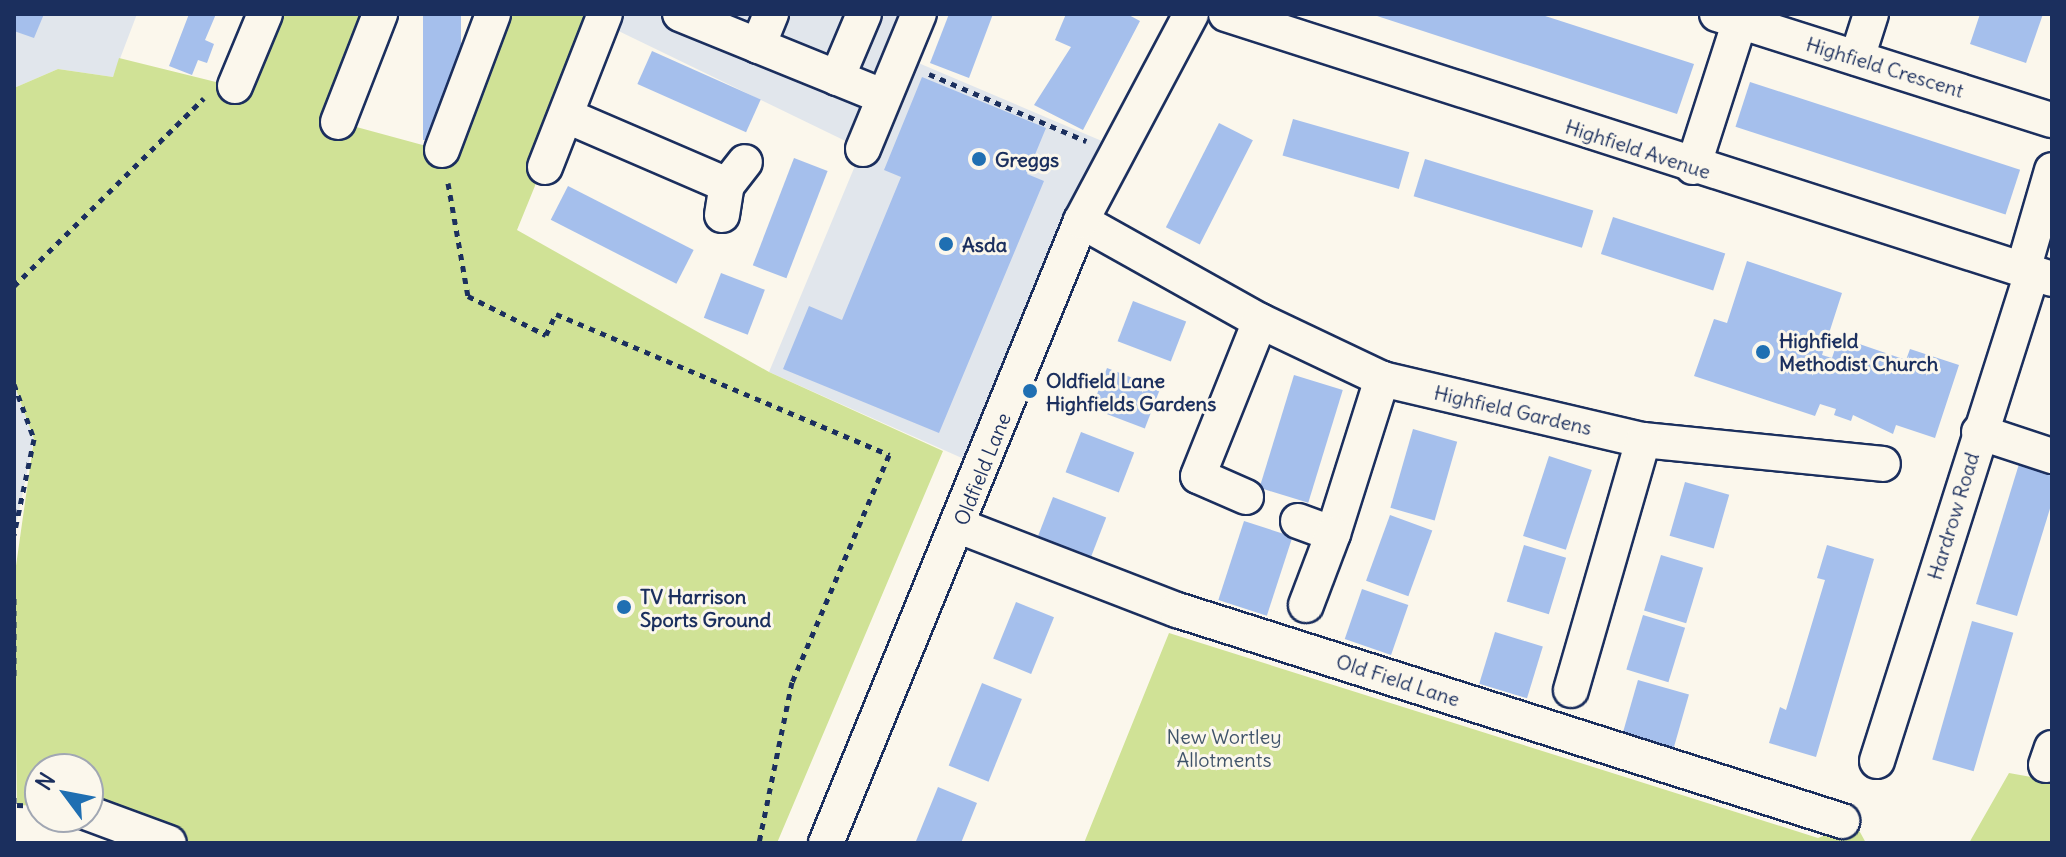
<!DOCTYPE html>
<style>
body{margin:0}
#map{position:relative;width:2066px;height:857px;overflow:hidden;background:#fbf7ec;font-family:Delius,sans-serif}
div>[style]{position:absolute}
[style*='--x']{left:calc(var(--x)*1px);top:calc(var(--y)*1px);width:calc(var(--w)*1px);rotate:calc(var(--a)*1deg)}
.built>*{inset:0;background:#e1e6ec}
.green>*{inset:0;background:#d0e296}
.building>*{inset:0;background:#a5bfec;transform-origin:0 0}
.path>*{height:5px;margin-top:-2.5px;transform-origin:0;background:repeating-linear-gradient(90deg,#1b2f5e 0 6px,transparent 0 12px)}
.roads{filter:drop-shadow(2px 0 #1b2f5e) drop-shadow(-2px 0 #1b2f5e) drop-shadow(0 2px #1b2f5e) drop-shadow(0 -2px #1b2f5e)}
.minor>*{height:34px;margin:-17px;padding:0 17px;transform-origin:17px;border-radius:17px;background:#fbf7ec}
.dots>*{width:22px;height:22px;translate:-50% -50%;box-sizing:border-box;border:4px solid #fbf7ec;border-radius:50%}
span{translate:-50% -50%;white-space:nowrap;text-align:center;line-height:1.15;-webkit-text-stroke:6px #fbf7ec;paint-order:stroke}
.street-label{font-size:20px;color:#1b2f5e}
.poi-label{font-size:20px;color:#1b2f5e;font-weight:700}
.left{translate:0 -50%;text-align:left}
.park-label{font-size:20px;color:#3f5369}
.frame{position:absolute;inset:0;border:16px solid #1b2f5e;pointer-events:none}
.north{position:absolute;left:24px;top:753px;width:80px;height:80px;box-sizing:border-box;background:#fbf7ec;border:2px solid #a1a7b3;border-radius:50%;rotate:302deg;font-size:22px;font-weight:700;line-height:32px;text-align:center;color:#1b2f5e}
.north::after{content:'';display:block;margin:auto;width:28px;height:36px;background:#1f6fb2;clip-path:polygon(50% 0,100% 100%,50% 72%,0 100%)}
</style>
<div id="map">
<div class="built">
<div style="clip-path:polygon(14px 14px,137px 14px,113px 77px,58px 69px,14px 88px)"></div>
<div style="clip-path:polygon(605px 14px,919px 14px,902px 56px,1116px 147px,982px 467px,769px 372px,862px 149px,602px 23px)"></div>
<div style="clip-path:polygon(14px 384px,34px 439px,14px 535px)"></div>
</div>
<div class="green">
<div style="clip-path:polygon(265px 14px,380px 14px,338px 122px,441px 150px,493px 14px,605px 14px,517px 230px,769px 372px,943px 451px,777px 843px,169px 843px,88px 813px,88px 769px,40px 769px,40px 806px,17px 805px,14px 580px,34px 439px,14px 384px,14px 88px,58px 69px,113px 77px,119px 58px,220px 83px)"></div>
<div style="clip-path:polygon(1169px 633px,1818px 838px,1855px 823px,1866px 843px,1084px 843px)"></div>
<div style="clip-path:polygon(2052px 768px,2052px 843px,1969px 843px,2009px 773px,2048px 780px)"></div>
</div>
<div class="building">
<div style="clip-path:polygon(14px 14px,44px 14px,34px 38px,14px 31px)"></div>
<div style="clip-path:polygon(189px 14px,225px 14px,216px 14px,205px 40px,214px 44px,207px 63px,198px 60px,192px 75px,169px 66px)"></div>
<div style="left:423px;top:14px;width:38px;height:126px"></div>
<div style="clip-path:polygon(949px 14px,993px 14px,969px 78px,930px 63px)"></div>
<div style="clip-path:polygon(1066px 14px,1127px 14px,1140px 21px,1083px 130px,1034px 105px,1071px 47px,1055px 40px)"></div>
<div style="clip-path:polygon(1371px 14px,1539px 14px,1694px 64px,1677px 114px)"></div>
<div style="clip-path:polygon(1980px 14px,2043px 14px,2026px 63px,1970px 44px)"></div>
<div style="left:652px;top:51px;width:119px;height:36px;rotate:24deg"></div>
<div style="clip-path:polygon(922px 77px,1046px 128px,1027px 174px,1044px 181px,939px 433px,783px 369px,809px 306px,842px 320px,901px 177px,884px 170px)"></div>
<div style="left:1750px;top:82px;width:284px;height:47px;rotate:18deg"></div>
<div style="left:1293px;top:119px;width:121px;height:38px;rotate:16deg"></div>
<div style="left:1219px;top:123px;width:38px;height:117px;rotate:27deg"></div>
<div style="left:794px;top:158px;width:36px;height:115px;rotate:21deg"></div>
<div style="left:1425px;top:159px;width:176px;height:39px;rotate:17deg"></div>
<div style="left:568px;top:186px;width:141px;height:38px;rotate:27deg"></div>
<div style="left:1613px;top:217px;width:118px;height:39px;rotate:18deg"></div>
<div style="clip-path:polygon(1747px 261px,1842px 293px,1822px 355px,1832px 358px,1839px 337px,1906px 360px,1910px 349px,1959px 365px,1935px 438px,1896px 425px,1893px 434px,1853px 415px,1851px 421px,1834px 415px,1836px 409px,1820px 404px,1815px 416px,1694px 376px,1714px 319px,1727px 323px)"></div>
<div style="left:721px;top:273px;width:47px;height:48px;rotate:21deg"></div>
<div style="left:1133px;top:301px;width:57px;height:43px;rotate:21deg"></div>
<div style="left:1107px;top:368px;width:57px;height:43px;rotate:21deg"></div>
<div style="left:1294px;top:375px;width:51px;height:118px;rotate:17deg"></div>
<div style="left:1413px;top:429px;width:46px;height:82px;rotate:16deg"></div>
<div style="left:1081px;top:432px;width:57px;height:43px;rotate:21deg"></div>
<div style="left:1549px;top:456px;width:45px;height:84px;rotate:18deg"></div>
<div style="clip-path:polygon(2019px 464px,2052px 474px,2052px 502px,2017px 616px,1976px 604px)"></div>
<div style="left:1685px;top:482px;width:46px;height:56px;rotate:16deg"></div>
<div style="left:1053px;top:497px;width:57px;height:43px;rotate:21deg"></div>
<div style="left:1390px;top:515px;width:45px;height:70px;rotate:20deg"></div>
<div style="left:1244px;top:521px;width:51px;height:83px;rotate:18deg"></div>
<div style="left:1524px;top:545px;width:44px;height:59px;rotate:17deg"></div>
<div style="clip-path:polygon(1827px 545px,1874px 559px,1816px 757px,1769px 743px,1780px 707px,1786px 710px,1825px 580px,1817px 578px)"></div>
<div style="left:1661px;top:555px;width:44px;height:58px;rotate:17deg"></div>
<div style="left:1362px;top:589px;width:49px;height:53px;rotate:19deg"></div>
<div style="left:1016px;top:602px;width:41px;height:61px;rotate:22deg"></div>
<div style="left:1643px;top:615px;width:44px;height:57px;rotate:17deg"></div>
<div style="left:1972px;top:621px;width:43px;height:144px;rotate:16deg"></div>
<div style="left:1495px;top:632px;width:50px;height:54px;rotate:17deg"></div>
<div style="left:1638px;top:680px;width:53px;height:57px;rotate:16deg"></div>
<div style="left:982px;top:683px;width:43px;height:89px;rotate:22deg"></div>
<div style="clip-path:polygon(938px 787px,977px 803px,961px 843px,916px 841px)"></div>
</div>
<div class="path">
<div style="--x:929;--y:74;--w:171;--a:23.1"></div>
<div style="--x:448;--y:183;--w:115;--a:80"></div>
<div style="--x:468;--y:296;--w:87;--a:26.6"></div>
<div style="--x:546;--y:335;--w:23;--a:-65"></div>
<div style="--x:556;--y:314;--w:362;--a:22.9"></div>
<div style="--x:889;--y:455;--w:247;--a:113.1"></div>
<div style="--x:792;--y:682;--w:164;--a:101.6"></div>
<div style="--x:14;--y:286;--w:267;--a:-44.7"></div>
<div style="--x:14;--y:384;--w:59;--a:70"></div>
<div style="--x:34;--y:439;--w:98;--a:101.8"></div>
<div style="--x:14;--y:598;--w:82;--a:90"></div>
<div style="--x:14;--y:797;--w:12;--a:90"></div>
<div style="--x:17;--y:805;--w:23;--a:2"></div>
</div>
<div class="roads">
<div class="minor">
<div style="--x:680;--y:14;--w:220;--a:22.1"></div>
<div style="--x:1226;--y:14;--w:867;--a:17.79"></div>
<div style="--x:1717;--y:14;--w:351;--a:17.6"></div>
<div style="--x:758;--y:46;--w:35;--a:-68"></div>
<div style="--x:1857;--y:58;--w:46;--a:-72.3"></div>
<div style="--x:837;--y:78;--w:69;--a:-67.1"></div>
<div style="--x:235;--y:86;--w:78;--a:-67.4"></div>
<div style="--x:567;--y:116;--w:174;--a:23.3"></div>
<div style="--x:338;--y:122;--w:116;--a:-68.7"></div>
<div style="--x:863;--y:149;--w:146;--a:-67.5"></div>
<div style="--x:442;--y:150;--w:145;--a:-69.4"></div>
<div style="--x:545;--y:167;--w:164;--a:-68.6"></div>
<div style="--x:1693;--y:167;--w:161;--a:-72.2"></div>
<div style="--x:722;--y:215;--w:30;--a:-81"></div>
<div style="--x:727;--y:185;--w:29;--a:-52"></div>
<div style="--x:1081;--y:221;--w:205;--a:29.2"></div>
<div style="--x:1260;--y:321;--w:135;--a:25.4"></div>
<div style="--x:1382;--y:379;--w:268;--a:13.2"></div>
<div style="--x:1643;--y:440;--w:241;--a:5.7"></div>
<div style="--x:2023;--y:270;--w:104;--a:-73.8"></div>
<div style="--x:1979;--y:432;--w:77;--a:18.2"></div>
<div style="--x:1246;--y:497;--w:52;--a:-156.4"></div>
<div style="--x:1198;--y:476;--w:167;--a:-68.2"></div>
<div style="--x:1298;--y:521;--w:37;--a:20"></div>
<div style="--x:1333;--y:534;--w:163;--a:-72.5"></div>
<div style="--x:959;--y:526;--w:234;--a:21.1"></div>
<div style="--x:1177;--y:610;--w:698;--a:17.6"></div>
<div style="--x:1306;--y:605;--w:76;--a:-69.2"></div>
<div style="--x:1571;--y:690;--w:260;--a:-73.9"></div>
<div style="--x:1877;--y:761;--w:512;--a:-72.38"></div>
<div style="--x:2046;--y:765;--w:18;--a:-71"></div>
<div style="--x:88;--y:813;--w:86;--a:20.3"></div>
<div style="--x:826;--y:843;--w:672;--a:-67.71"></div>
<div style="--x:1081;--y:221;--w:234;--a:-62"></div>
</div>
</div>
<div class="dots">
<div style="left:979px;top:159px;background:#1f6fb2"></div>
<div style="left:946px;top:244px;background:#1f6fb2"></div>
<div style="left:1763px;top:352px;background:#1f6fb2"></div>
<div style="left:1030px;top:391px;background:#1f6fb2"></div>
<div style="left:624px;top:607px;background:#1f6fb2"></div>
</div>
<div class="street-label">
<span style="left:1885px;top:67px;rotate:17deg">Highfield Crescent</span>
<span style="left:1638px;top:149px;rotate:18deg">Highfield Avenue</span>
<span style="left:1513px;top:410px;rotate:13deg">Highfield Gardens</span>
<span style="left:982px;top:469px;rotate:-68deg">Oldfield Lane</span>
<span style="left:1953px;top:516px;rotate:-73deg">Hardrow Road</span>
<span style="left:1398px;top:680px;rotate:18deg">Old Field Lane</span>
</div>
<div class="poi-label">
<span class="left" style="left:995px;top:159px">Greggs</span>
<span class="left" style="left:962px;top:244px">Asda</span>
<span class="left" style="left:1779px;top:352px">Highfield<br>Methodist Church</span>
<span class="left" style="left:1046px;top:392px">Oldfield Lane<br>Highfields Gardens</span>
<span class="left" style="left:640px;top:608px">TV Harrison<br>Sports Ground</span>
</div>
<div class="park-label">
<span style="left:1224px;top:748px">New Wortley<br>Allotments</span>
</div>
<div class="frame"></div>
<div class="north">N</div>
</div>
